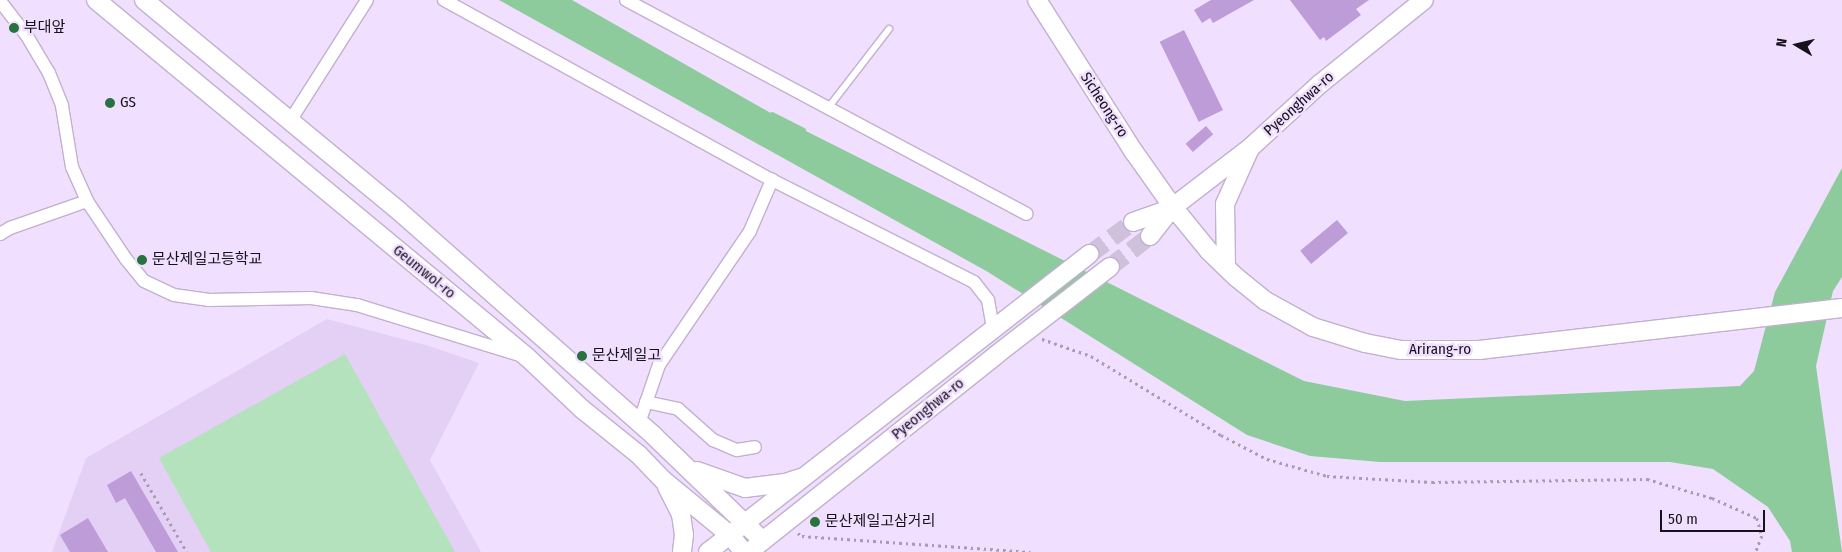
<!DOCTYPE html>
<meta charset="utf-8">
<style>
body{margin:0}
#map{position:relative;width:1842px;height:552px;overflow:hidden;background:#f0dffe;font-family:"Fira Sans Condensed","Noto Sans KR",sans-serif}
div>[style]{position:absolute}
[style*='--x']{left:calc(var(--x)*1px);top:calc(var(--y)*1px);width:calc(var(--w)*1px);rotate:calc(var(--a)*1deg)}
.built>*{inset:0;background:#e4d0f5}
.green>*{inset:0;background:#b3e2bd}
.water>*{inset:0;background:#8ecb9c}
.stream>*{height:4.5px;margin:-2.25px;padding:0 2.25px;transform-origin:2.25px;border-radius:2.25px;background:#8ecb9c}
.building>*{inset:0;background:#bd9cd8;transform-origin:0 0}
.secondary-tunnel>*{height:18px;margin-top:-9px;transform-origin:0;background:repeating-linear-gradient(90deg,#cfc0dc 0 18px,transparent 0 27px)}
.path>*{height:2.5px;margin-top:-1.25px;transform-origin:0;background:repeating-linear-gradient(90deg,#a89bb3 0 2.5px,transparent 0 6.5px)}
.roads{filter:drop-shadow(1px 0 #c1b1ce) drop-shadow(-1px 0 #c1b1ce) drop-shadow(0 1px #c1b1ce) drop-shadow(0 -1px #c1b1ce)}
.lane>*{height:6px;margin:-3px;padding:0 3px;transform-origin:3px;border-radius:3px;background:#fff}
.street>*{height:12px;margin:-6px;padding:0 6px;transform-origin:6px;border-radius:6px;background:#fff}
.secondary>*{height:18px;margin:-9px;padding:0 9px;transform-origin:9px;border-radius:9px;background:#fff}
.dots>*{width:14px;height:14px;translate:-50% -50%;box-sizing:border-box;border:2px solid #f0dffe;border-radius:50%}
span{translate:-50% -50%;white-space:nowrap;text-align:center;line-height:1.15;-webkit-text-stroke:5px #f0dffe;paint-order:stroke}
.poi-label{font-size:15px;color:#16111b}
.left{translate:0 -50%;text-align:left}
.street-label{font-size:15px;color:#16111b}
.north{position:absolute;left:1772px;top:20px;width:50px;height:50px;-webkit-text-stroke:4px #f0dffe;paint-order:stroke;rotate:279deg;font-size:14px;font-weight:700;line-height:20px;text-align:center;color:#16111b}
.north::after{content:'';display:block;margin:auto;width:18px;height:22px;background:#16111b;clip-path:polygon(50% 0,100% 100%,50% 72%,0 100%)}
.scale{position:absolute;left:1660px;top:510px;width:105px;height:22px;box-sizing:border-box;border:2px solid #16111b;border-top:0;padding-left:6px;font-size:15px;line-height:18px;white-space:nowrap;color:#16111b;-webkit-text-stroke:4px #f0dffe;paint-order:stroke}
</style>
<div id="map">
<div class="built">
<div style="clip-path:polygon(327px 319px,429px 346px,479px 363px,430px 460px,481px 552px,52px 552px,86px 458px)"></div>
</div>
<div class="green">
<div style="clip-path:polygon(345px 354px,455px 552px,211px 552px,159px 458px)"></div>
</div>
<div class="water">
<div style="clip-path:polygon(499px 0,572px 0,776px 116px,1304px 381px,1405px 401px,1740px 386px,1754px 371px,1775px 292px,1842px 168px,1842px 277px,1833px 291px,1816px 366px,1842px 552px,1792px 552px,1790px 541px,1768px 507px,1713px 469px,1670px 462px,1380px 462px,1310px 456px,1247px 435px,988px 272px)"></div>
</div>
<div class="stream">
<div style="--x:772;--y:114;--w:35;--a:27"></div>
</div>
<div class="building">
<div style="clip-path:polygon(1211px 0,1254px 0,1213px 23px,1210px 18px,1202px 23px,1194px 10px)"></div>
<div style="clip-path:polygon(1290px 0,1369px 0,1356px 9px,1361px 15px,1326px 41px,1324px 37px,1320px 40px)"></div>
<div style="left:1184px;top:30px;width:89px;height:27px;rotate:64deg"></div>
<div style="left:1206px;top:126px;width:11px;height:27px;rotate:49deg"></div>
<div style="left:1337px;top:220px;width:17px;height:48px;rotate:50deg"></div>
<div style="clip-path:polygon(131px 471px,178px 552px,156px 552px,125px 498px,116px 503px,107px 485px)"></div>
<div style="clip-path:polygon(88px 518px,108px 552px,70px 552px,60px 535px)"></div>
</div>
<div class="secondary-tunnel">
<div style="--x:1090;--y:254;--w:54;--a:-36.7"></div>
<div style="--x:1110;--y:267;--w:51;--a:-37.8"></div>
</div>
<div class="path">
<div style="--x:1042;--y:339;--w:52;--a:19.1"></div>
<div style="--x:1091;--y:356;--w:152;--a:31.3"></div>
<div style="--x:1221;--y:435;--w:52;--a:27.6"></div>
<div style="--x:1267;--y:459;--w:62;--a:15.8"></div>
<div style="--x:1327;--y:476;--w:105;--a:3.3"></div>
<div style="--x:1432;--y:482;--w:215;--a:-0.8"></div>
<div style="--x:1647;--y:479;--w:68;--a:16.3"></div>
<div style="--x:1712;--y:498;--w:49;--a:24"></div>
<div style="--x:1757;--y:518;--w:19;--a:74"></div>
<div style="--x:1762;--y:536;--w:17;--a:111"></div>
<div style="--x:141;--y:473;--w:91;--a:59.8"></div>
<div style="--x:798;--y:533;--w:5;--a:37"></div>
<div style="--x:802;--y:536;--w:229;--a:4"></div>
</div>
<div class="roads">
<div class="lane">
<div style="--x:828;--y:108;--w:100;--a:-52.3"></div>
</div>
<div class="street">
<div style="--x:444;--y:0;--w:374;--a:28.8"></div>
<div style="--x:772;--y:180;--w:226;--a:26.8"></div>
<div style="--x:974;--y:282;--w:23;--a:52"></div>
<div style="--x:988;--y:300;--w:27;--a:80"></div>
<div style="--x:626;--y:0;--w:454;--a:28.1"></div>
<div style="--x:0;--y:1;--w:44;--a:52.4"></div>
<div style="--x:27;--y:36;--w:43;--a:59.3"></div>
<div style="--x:49;--y:73;--w:35;--a:68"></div>
<div style="--x:62;--y:106;--w:62;--a:80.7"></div>
<div style="--x:72;--y:167;--w:37;--a:66"></div>
<div style="--x:87;--y:201;--w:70;--a:56.1"></div>
<div style="--x:126;--y:259;--w:28;--a:51"></div>
<div style="--x:144;--y:281;--w:33;--a:25"></div>
<div style="--x:174;--y:295;--w:34;--a:8"></div>
<div style="--x:208;--y:300;--w:103;--a:-1.1"></div>
<div style="--x:311;--y:298;--w:47;--a:8.7"></div>
<div style="--x:357;--y:305;--w:170;--a:17.1"></div>
<div style="--x:290;--y:121;--w:143;--a:-57.5"></div>
<div style="--x:0;--y:234;--w:12;--a:-31"></div>
<div style="--x:10;--y:228;--w:82;--a:-19.3"></div>
<div style="--x:646;--y:402;--w:33;--a:12"></div>
<div style="--x:678;--y:409;--w:47;--a:41.5"></div>
<div style="--x:713;--y:440;--w:26;--a:23"></div>
<div style="--x:737;--y:450;--w:18;--a:-9"></div>
<div style="--x:639;--y:423;--w:61;--a:-71"></div>
<div style="--x:659;--y:365;--w:162;--a:-55.8"></div>
<div style="--x:750;--y:231;--w:56;--a:-66.7"></div>
</div>
<div class="secondary">
<div style="--x:96;--y:0;--w:560;--a:39.64"></div>
<div style="--x:527;--y:357;--w:76;--a:43.4"></div>
<div style="--x:582;--y:409;--w:73;--a:38.9"></div>
<div style="--x:639;--y:455;--w:35;--a:46"></div>
<div style="--x:663;--y:480;--w:87;--a:39.4"></div>
<div style="--x:730;--y:535;--w:22;--a:51"></div>
<div style="--x:144;--y:0;--w:331;--a:39.6"></div>
<div style="--x:399;--y:211;--w:340;--a:41.4"></div>
<div style="--x:654;--y:436;--w:151;--a:43.9"></div>
<div style="--x:1037;--y:0;--w:180;--a:57.5"></div>
<div style="--x:1134;--y:152;--w:67;--a:54.7"></div>
<div style="--x:1173;--y:207;--w:57;--a:50.7"></div>
<div style="--x:1209;--y:251;--w:37;--a:44"></div>
<div style="--x:1236;--y:277;--w:38;--a:39"></div>
<div style="--x:1266;--y:301;--w:54;--a:29"></div>
<div style="--x:1313;--y:327;--w:54;--a:17.1"></div>
<div style="--x:1365;--y:343;--w:37;--a:11"></div>
<div style="--x:1401;--y:350;--w:78;--a:0"></div>
<div style="--x:1479;--y:350;--w:365;--a:-6.6"></div>
<div style="--x:1133;--y:222;--w:42;--a:-19.3"></div>
<div style="--x:1150;--y:236;--w:37;--a:-52"></div>
<div style="--x:1173;--y:207;--w:97;--a:-37.5"></div>
<div style="--x:1250;--y:148;--w:96;--a:-42.5"></div>
<div style="--x:1321;--y:83;--w:132;--a:-38.9"></div>
<div style="--x:1226;--y:267;--w:63;--a:-90.9"></div>
<div style="--x:1225;--y:204;--w:61;--a:-65.9"></div>
<div style="--x:697;--y:471;--w:51;--a:19.5"></div>
<div style="--x:745;--y:488;--w:40;--a:-7.1"></div>
<div style="--x:785;--y:483;--w:16;--a:-18"></div>
<div style="--x:667;--y:487;--w:30;--a:63"></div>
<div style="--x:681;--y:514;--w:21;--a:82"></div>
<div style="--x:684;--y:535;--w:17;--a:97"></div>
<div style="--x:755;--y:547;--w:308;--a:-38.5"></div>
<div style="--x:996;--y:355;--w:144;--a:-37.7"></div>
<div style="--x:708;--y:552;--w:484;--a:-38"></div>
</div>
</div>
<div class="dots">
<div style="left:14px;top:28px;background:#287240"></div>
<div style="left:110px;top:103px;background:#287240"></div>
<div style="left:142px;top:260px;background:#287240"></div>
<div style="left:582px;top:356px;background:#287240"></div>
<div style="left:815px;top:522px;background:#287240"></div>
</div>
<div class="poi-label">
<span class="left" style="left:24px;top:28px">부대앞</span>
<span class="left" style="left:120px;top:103px">GS</span>
<span class="left" style="left:152px;top:260px">문산제일고등학교</span>
<span class="left" style="left:592px;top:356px">문산제일고</span>
<span class="left" style="left:825px;top:522px">문산제일고삼거리</span>
</div>
<div class="street-label">
<span style="left:1299px;top:104px;rotate:-42deg">Pyeonghwa-ro</span>
<span style="left:1104px;top:105px;rotate:57deg">Sicheong-ro</span>
<span style="left:424px;top:272px;rotate:39deg">Geumwol-ro</span>
<span style="left:1440px;top:350px">Arirang-ro</span>
<span style="left:928px;top:409px;rotate:-39deg">Pyeonghwa-ro</span>
</div>
<div class="north">N</div>
<div class="scale">50 m</div>
</div>
